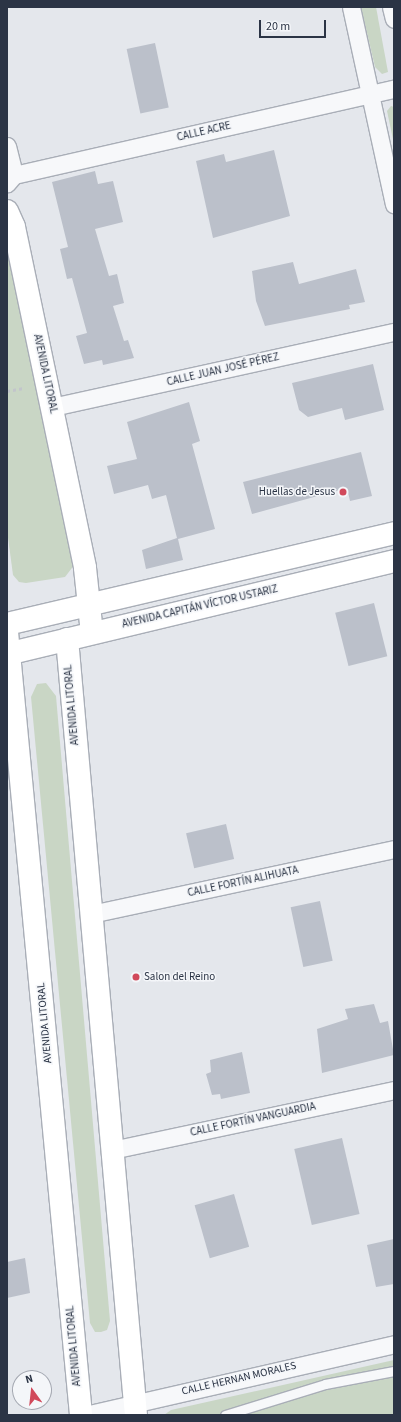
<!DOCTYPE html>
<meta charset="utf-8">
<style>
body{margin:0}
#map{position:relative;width:401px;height:1422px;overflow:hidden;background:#e4e7ec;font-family:"Source Sans 3",sans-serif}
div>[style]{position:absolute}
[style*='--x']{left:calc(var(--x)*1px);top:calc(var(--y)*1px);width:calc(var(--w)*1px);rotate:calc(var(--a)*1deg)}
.green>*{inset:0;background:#c9d6c5}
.building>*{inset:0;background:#bbc0ca;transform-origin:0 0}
.path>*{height:2.5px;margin-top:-1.25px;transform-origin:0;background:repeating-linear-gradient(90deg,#c2c5cb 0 3px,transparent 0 6px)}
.roads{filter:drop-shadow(1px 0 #a9aeb7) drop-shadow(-1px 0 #a9aeb7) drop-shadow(0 1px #a9aeb7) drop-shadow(0 -1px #a9aeb7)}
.lane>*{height:9px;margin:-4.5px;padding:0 4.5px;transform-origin:4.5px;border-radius:4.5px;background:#f7f8fa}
.street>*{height:17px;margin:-8.5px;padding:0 8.5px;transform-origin:8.5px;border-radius:8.5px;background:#f7f8fa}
.secondary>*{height:22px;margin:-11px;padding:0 11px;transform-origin:11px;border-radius:11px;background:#fff}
.primary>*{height:22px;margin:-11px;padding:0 11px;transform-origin:11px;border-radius:11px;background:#fff}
.dots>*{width:11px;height:11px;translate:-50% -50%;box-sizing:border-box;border:2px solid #f4f6f9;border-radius:50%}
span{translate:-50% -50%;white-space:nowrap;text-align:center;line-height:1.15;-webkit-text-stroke:3px #f4f6f9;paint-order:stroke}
.street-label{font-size:11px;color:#2b3445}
.poi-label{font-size:11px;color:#2b3445}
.right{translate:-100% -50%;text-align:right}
.left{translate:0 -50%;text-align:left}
.frame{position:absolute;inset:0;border:8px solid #2b3445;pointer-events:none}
.north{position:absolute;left:12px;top:1370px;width:40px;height:40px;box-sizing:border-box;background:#f4f6f9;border:1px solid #a4a8b1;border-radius:50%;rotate:345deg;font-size:11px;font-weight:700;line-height:16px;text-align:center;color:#2b3445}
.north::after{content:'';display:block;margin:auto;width:14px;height:18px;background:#d1495b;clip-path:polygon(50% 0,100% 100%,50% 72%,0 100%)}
.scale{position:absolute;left:259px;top:20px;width:67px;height:18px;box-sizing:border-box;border:2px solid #2b3445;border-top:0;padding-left:5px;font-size:12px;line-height:14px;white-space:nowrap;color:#2b3445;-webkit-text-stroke:3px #f4f6f9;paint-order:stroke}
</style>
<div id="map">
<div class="green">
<div style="clip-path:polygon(361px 7px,376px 7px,388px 72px,382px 74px,375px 67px)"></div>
<div style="clip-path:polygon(391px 106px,394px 107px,394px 144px,387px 111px)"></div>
<div style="clip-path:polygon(7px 235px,75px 564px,65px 577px,26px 583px,19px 582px,13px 575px,7px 530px)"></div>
<div style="clip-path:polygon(46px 683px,56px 696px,110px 1321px,107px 1330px,101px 1332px,95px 1332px,90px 1323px,31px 697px,37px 684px)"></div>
<div style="clip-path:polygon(394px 1360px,394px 1415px,164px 1415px,171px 1410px)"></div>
</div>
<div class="building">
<div style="left:155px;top:43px;width:66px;height:29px;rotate:78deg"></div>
<div style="clip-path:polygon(274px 150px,290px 216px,213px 238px,196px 161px,224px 154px,226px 162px)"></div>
<div style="clip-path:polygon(95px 171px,98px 184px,113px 181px,123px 222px,95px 229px,109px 276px,117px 274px,124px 303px,113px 306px,124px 341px,128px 340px,134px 358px,103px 365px,102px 360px,84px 364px,76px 336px,87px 333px,72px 278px,67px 279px,60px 249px,68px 247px,52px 182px)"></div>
<div style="clip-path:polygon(293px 262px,299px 284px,356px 269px,365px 302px,349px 305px,350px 309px,265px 326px,256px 301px,252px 271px)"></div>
<div style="clip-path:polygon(373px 364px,384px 410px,345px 420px,342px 408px,308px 417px,299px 410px,292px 383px)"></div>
<div style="clip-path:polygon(189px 402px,200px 441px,192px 444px,215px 529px,178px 539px,183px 560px,146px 569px,142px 550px,177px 538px,166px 495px,152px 499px,148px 485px,114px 494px,107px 466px,137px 459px,127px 422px)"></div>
<div style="clip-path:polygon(361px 452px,372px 496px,350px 501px,347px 488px,252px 514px,243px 482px)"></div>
<div style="left:374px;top:603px;width:55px;height:40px;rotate:76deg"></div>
<div style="left:226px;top:824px;width:36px;height:41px;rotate:77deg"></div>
<div style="left:320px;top:901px;width:61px;height:30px;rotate:78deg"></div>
<div style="clip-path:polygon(374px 1004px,380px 1023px,388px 1021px,394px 1055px,322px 1073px,317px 1029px,348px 1019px,345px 1009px)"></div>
<div style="clip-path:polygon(242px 1052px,250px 1093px,221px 1099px,220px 1094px,212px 1095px,206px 1074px,211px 1072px,210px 1060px)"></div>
<div style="left:342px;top:1138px;width:78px;height:49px;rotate:77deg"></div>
<div style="left:234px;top:1194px;width:55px;height:41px;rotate:74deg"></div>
<div style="clip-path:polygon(394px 1239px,394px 1284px,376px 1287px,367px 1245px)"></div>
<div style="clip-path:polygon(25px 1258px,30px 1293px,7px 1298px,7px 1262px)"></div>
</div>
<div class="path">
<div style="--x:7;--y:391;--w:17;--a:-10"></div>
</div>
<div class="roads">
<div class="lane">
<div style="--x:225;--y:1415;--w:105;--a:-17.2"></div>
<div style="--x:325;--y:1384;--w:70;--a:-10.7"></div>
</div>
<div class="street">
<div style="--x:351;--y:7;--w:202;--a:77.7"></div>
<div style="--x:391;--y:7;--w:12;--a:76"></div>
<div style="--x:7;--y:146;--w:30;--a:76"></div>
<div style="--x:14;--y:175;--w:11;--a:131"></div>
<div style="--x:14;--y:175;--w:390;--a:-12.8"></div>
<div style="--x:52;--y:407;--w:350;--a:-12.4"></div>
<div style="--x:91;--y:914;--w:310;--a:-12.1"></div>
<div style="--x:112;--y:1150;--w:288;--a:-12"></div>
<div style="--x:85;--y:1415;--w:317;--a:-12.9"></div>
</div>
<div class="secondary">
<div style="--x:7;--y:211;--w:17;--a:66"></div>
<div style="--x:14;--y:227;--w:348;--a:78.2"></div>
<div style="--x:85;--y:568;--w:65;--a:83.9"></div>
<div style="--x:7;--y:632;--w:786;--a:84.6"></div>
<div style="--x:67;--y:639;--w:779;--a:84.92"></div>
</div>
<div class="primary">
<div style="--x:7;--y:624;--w:398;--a:-13.2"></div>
<div style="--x:7;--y:654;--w:398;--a:-13.5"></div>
</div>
</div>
<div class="dots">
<div style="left:343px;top:492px;background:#d1495b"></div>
<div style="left:136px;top:977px;background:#d1495b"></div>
</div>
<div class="street-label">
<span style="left:204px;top:132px;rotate:-13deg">CALLE ACRE</span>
<span style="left:223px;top:370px;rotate:-13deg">CALLE JUAN JOSÉ PÉREZ</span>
<span style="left:45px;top:374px;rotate:78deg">AVENIDA LITORAL</span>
<span style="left:200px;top:607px;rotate:-13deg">AVENIDA CAPITÁN VÍCTOR USTARIZ</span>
<span style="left:72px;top:705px;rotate:-95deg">AVENIDA LITORAL</span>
<span style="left:243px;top:882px;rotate:-12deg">CALLE FORTÍN ALIHUATA</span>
<span style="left:45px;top:1023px;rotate:-95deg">AVENIDA LITORAL</span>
<span style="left:253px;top:1120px;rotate:-12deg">CALLE FORTÍN VANGUARDIA</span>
<span style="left:74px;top:1346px;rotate:-95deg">AVENIDA LITORAL</span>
<span style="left:239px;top:1379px;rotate:-13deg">CALLE HERNAN MORALES</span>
</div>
<div class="poi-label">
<span class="right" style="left:335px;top:492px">Huellas de Jesus</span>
<span class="left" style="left:144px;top:977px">Salon del Reino</span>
</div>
<div class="frame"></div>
<div class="north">N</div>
<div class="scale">20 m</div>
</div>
